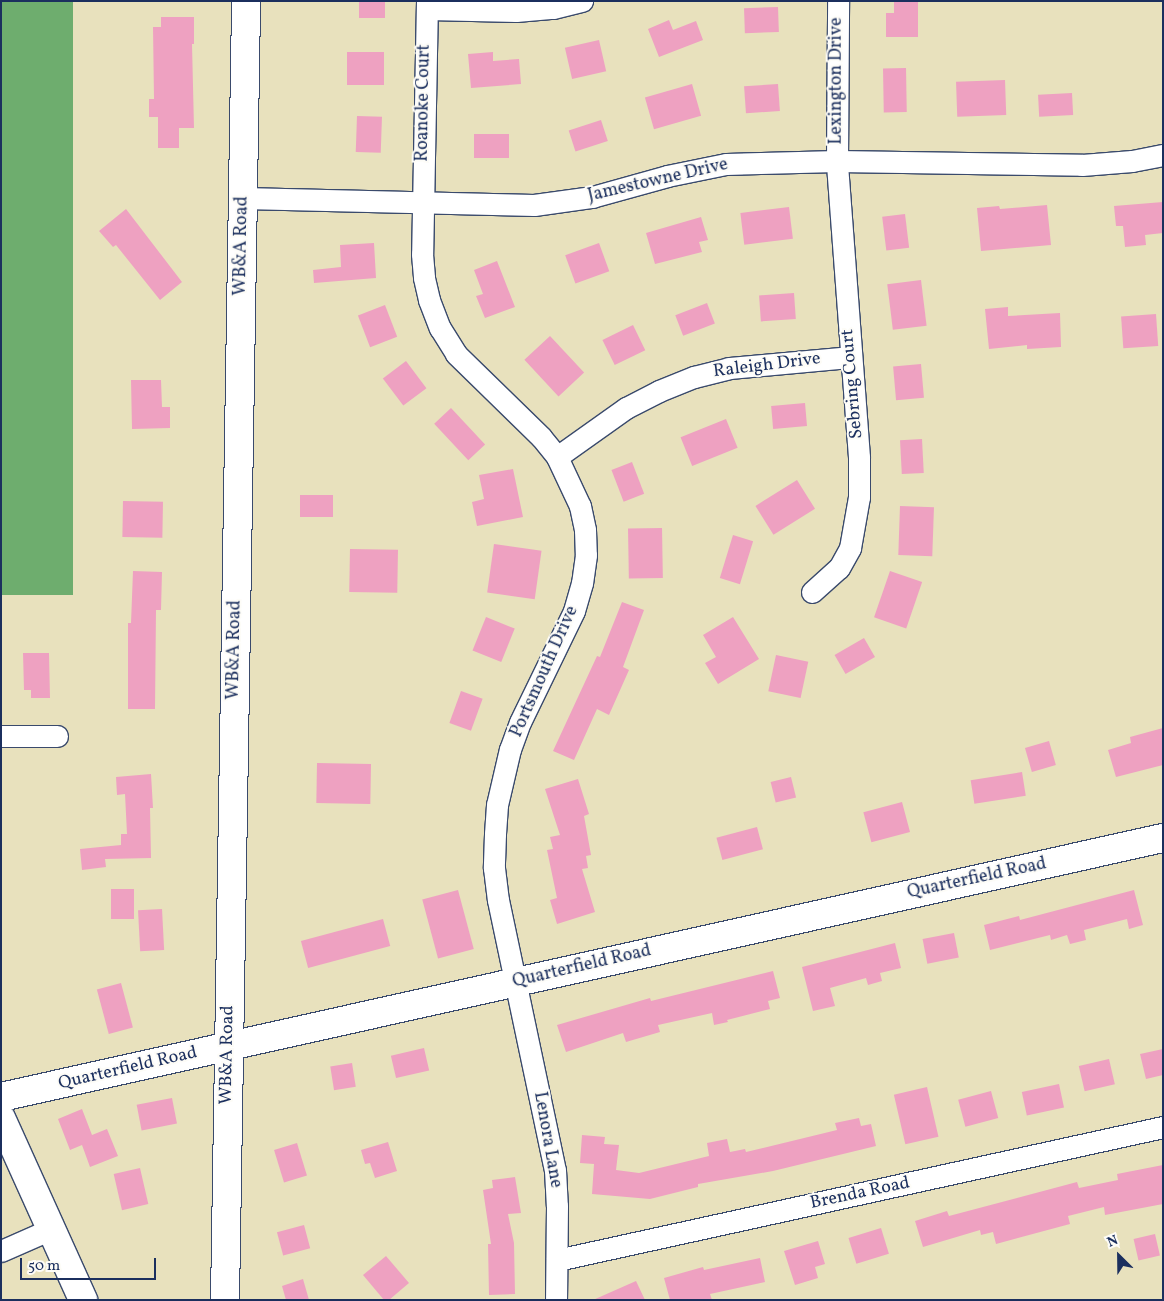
<!DOCTYPE html>
<style>
body{margin:0}
#map{position:relative;width:1164px;height:1301px;overflow:hidden;background:#e8e1bd;font-family:Vollkorn,serif}
div>[style]{position:absolute}
[style*='--x']{left:calc(var(--x)*1px);top:calc(var(--y)*1px);width:calc(var(--w)*1px);rotate:calc(var(--a)*1deg)}
.forest>*{inset:0;background:#6ead6e;transform-origin:0 0}
.building>*{inset:0;background:#eea1c1;transform-origin:0 0}
.roads{filter:drop-shadow(1px 0 #3a4a6c) drop-shadow(-1px 0 #3a4a6c) drop-shadow(0 1px #3a4a6c) drop-shadow(0 -1px #3a4a6c)}
.minor>*{height:21px;margin:-10.5px;padding:0 10.5px;transform-origin:10.5px;border-radius:10.5px;background:#fff}
.tertiary>*{height:28px;margin:-14px;padding:0 14px;transform-origin:14px;border-radius:14px;background:#fff}
span{translate:-50% -50%;white-space:nowrap;text-align:center;line-height:1.15;-webkit-text-stroke:4px #fdfcf7;paint-order:stroke}
.street-label{font-size:18px;color:#1b2f5e}
.frame{position:absolute;inset:0;border:2px solid #1b2f5e;pointer-events:none}
.north{position:absolute;left:1094px;top:1231px;width:50px;height:50px;-webkit-text-stroke:4px #fdfcf7;paint-order:stroke;rotate:337deg;font-size:14px;font-weight:700;line-height:20px;text-align:center;color:#1b2f5e}
.north::after{content:'';display:block;margin:auto;width:18px;height:22px;background:#1b2f5e;clip-path:polygon(50% 0,100% 100%,50% 72%,0 100%)}
.scale{position:absolute;left:20px;top:1258px;width:136px;height:22px;box-sizing:border-box;border:2px solid #1b2f5e;border-top:0;padding-left:6px;font-size:15px;line-height:18px;white-space:nowrap;color:#1b2f5e;-webkit-text-stroke:4px #fdfcf7;paint-order:stroke}
</style>
<div id="map">
<div class="forest">
<div style="left:1px;top:1px;width:72px;height:594px"></div>
</div>
<div class="building">
<div style="left:359px;top:1px;width:26px;height:17px"></div>
<div style="clip-path:polygon(894px 1px,918px 1px,918px 37px,886px 37px,886px 13px,894px 13px)"></div>
<div style="left:778px;top:7px;width:25px;height:34px;rotate:88deg"></div>
<div style="clip-path:polygon(161px 17px,194px 17px,194px 44px,192px 44px,194px 128px,179px 128px,179px 148px,158px 148px,158px 117px,149px 117px,149px 99px,154px 99px,153px 27px,161px 27px)"></div>
<div style="clip-path:polygon(669px 20px,673px 30px,696px 21px,703px 40px,659px 57px,648px 29px)"></div>
<div style="left:599px;top:40px;width:32px;height:35px;rotate:77deg"></div>
<div style="left:347px;top:52px;width:37px;height:33px"></div>
<div style="clip-path:polygon(493px 52px,493px 61px,519px 59px,521px 84px,471px 88px,468px 54px)"></div>
<div style="left:906px;top:68px;width:44px;height:23px;rotate:89deg"></div>
<div style="left:1005px;top:80px;width:35px;height:49px;rotate:88deg"></div>
<div style="left:692px;top:84px;width:33px;height:49px;rotate:74deg"></div>
<div style="left:778px;top:84px;width:27px;height:34px;rotate:86deg"></div>
<div style="left:1072px;top:93px;width:22px;height:34px;rotate:87deg"></div>
<div style="left:357px;top:116px;width:25px;height:36px;rotate:2deg"></div>
<div style="left:601px;top:120px;width:22px;height:34px;rotate:72deg"></div>
<div style="left:474px;top:134px;width:35px;height:24px"></div>
<div style="clip-path:polygon(1163px 202px,1163px 233px,1145px 235px,1146px 245px,1125px 247px,1123px 226px,1116px 226px,1114px 206px)"></div>
<div style="clip-path:polygon(1047px 205px,1051px 245px,981px 251px,977px 208px,999px 206px,1000px 209px)"></div>
<div style="left:789px;top:207px;width:32px;height:49px;rotate:83deg"></div>
<div style="clip-path:polygon(126px 209px,182px 282px,160px 300px,116px 245px,113px 247px,99px 231px)"></div>
<div style="left:905px;top:214px;width:34px;height:23px;rotate:83deg"></div>
<div style="clip-path:polygon(701px 217px,708px 240px,699px 242px,702px 252px,655px 264px,646px 233px)"></div>
<div style="clip-path:polygon(374px 243px,376px 278px,314px 283px,313px 270px,341px 267px,340px 245px)"></div>
<div style="left:599px;top:243px;width:30px;height:36px;rotate:70deg"></div>
<div style="clip-path:polygon(497px 261px,515px 307px,485px 318px,476px 296px,483px 294px,474px 270px)"></div>
<div style="left:921px;top:280px;width:46px;height:34px;rotate:83deg"></div>
<div style="left:794px;top:293px;width:26px;height:35px;rotate:86deg"></div>
<div style="left:707px;top:303px;width:22px;height:34px;rotate:69deg"></div>
<div style="left:385px;top:305px;width:34px;height:29px;rotate:69deg"></div>
<div style="clip-path:polygon(1008px 307px,1008px 316px,1060px 313px,1061px 347px,1027px 349px,1027px 345px,989px 349px,985px 309px)"></div>
<div style="left:1156px;top:314px;width:32px;height:35px;rotate:86deg"></div>
<div style="left:633px;top:325px;width:28px;height:34px;rotate:64deg"></div>
<div style="left:550px;top:336px;width:50px;height:35px;rotate:47deg"></div>
<div style="left:406px;top:361px;width:34px;height:29px;rotate:53deg"></div>
<div style="left:921px;top:364px;width:34px;height:28px;rotate:85deg"></div>
<div style="clip-path:polygon(131px 380px,161px 380px,162px 407px,170px 407px,170px 428px,132px 429px)"></div>
<div style="left:805px;top:403px;width:23px;height:34px;rotate:85deg"></div>
<div style="left:451px;top:408px;width:50px;height:23px;rotate:47deg"></div>
<div style="left:726px;top:419px;width:31px;height:49px;rotate:68deg"></div>
<div style="left:922px;top:439px;width:34px;height:22px;rotate:87deg"></div>
<div style="left:632px;top:462px;width:34px;height:22px;rotate:69deg"></div>
<div style="clip-path:polygon(513px 469px,523px 517px,477px 526px,472px 502px,484px 499px,479px 475px)"></div>
<div style="left:797px;top:480px;width:34px;height:49px;rotate:58deg"></div>
<div style="left:300px;top:495px;width:33px;height:22px"></div>
<div style="left:123px;top:501px;width:40px;height:36px;rotate:1deg"></div>
<div style="left:900px;top:506px;width:34px;height:49px;rotate:2deg"></div>
<div style="left:662px;top:528px;width:50px;height:34px;rotate:89deg"></div>
<div style="left:733px;top:535px;width:21px;height:45px;rotate:17deg"></div>
<div style="left:494px;top:544px;width:48px;height:49px;rotate:8deg"></div>
<div style="left:350px;top:549px;width:48px;height:43px;rotate:1deg"></div>
<div style="clip-path:polygon(133px 571px,162px 572px,161px 610px,156px 610px,155px 709px,128px 709px,128px 623px,131px 623px)"></div>
<div style="left:890px;top:571px;width:34px;height:49px;rotate:19deg"></div>
<div style="clip-path:polygon(622px 602px,644px 610px,623px 667px,629px 670px,609px 715px,597px 709px,574px 760px,553px 751px,597px 656px,600px 657px)"></div>
<div style="left:486px;top:617px;width:31px;height:36px;rotate:22deg"></div>
<div style="clip-path:polygon(733px 617px,759px 659px,718px 684px,705px 663px,716px 657px,703px 635px)"></div>
<div style="left:864px;top:638px;width:22px;height:34px;rotate:60deg"></div>
<div style="clip-path:polygon(23px 653px,49px 653px,50px 698px,31px 698px,31px 690px,24px 690px)"></div>
<div style="left:776px;top:655px;width:33px;height:37px;rotate:12deg"></div>
<div style="left:461px;top:691px;width:23px;height:34px;rotate:20deg"></div>
<div style="clip-path:polygon(1163px 728px,1163px 765px,1116px 777px,1108px 750px,1131px 743px,1130px 737px)"></div>
<div style="left:1049px;top:741px;width:25px;height:25px;rotate:74deg"></div>
<div style="left:371px;top:764px;width:40px;height:54px;rotate:91deg"></div>
<div style="left:1022px;top:772px;width:24px;height:52px;rotate:81deg"></div>
<div style="clip-path:polygon(151px 774px,153px 808px,150px 808px,151px 858px,105px 859px,106px 867px,82px 870px,80px 849px,121px 845px,121px 834px,127px 834px,125px 794px,117px 795px,116px 777px)"></div>
<div style="left:791px;top:777px;width:21px;height:21px;rotate:76deg"></div>
<div style="clip-path:polygon(578px 779px,589px 814px,584px 816px,591px 855px,586px 856px,588px 868px,582px 869px,595px 912px,557px 924px,550px 900px,557px 898px,547px 850px,553px 849px,550px 837px,560px 835px,545px 789px)"></div>
<div style="left:902px;top:802px;width:31px;height:40px;rotate:75deg"></div>
<div style="left:757px;top:827px;width:23px;height:42px;rotate:75deg"></div>
<div style="left:111px;top:889px;width:23px;height:30px"></div>
<div style="left:458px;top:890px;width:61px;height:37px;rotate:75deg"></div>
<div style="clip-path:polygon(1134px 890px,1143px 925px,1129px 929px,1127px 919px,1084px 930px,1086px 940px,1070px 944px,1067px 935px,1051px 940px,1050px 935px,990px 950px,984px 925px,1019px 916px,1020px 920px)"></div>
<div style="left:162px;top:909px;width:41px;height:24px;rotate:87deg"></div>
<div style="left:383px;top:919px;width:28px;height:85px;rotate:75deg"></div>
<div style="left:954px;top:933px;width:25px;height:32px;rotate:79deg"></div>
<div style="clip-path:polygon(895px 943px,901px 968px,880px 973px,882px 981px,868px 985px,866px 978px,830px 988px,835px 1006px,813px 1011px,802px 967px)"></div>
<div style="clip-path:polygon(773px 971px,780px 998px,768px 1001px,770px 1009px,727px 1020px,728px 1022px,714px 1025px,712px 1013px,658px 1025px,660px 1032px,626px 1042px,623px 1033px,566px 1052px,557px 1025px,650px 998px,651px 1001px)"></div>
<div style="left:121px;top:983px;width:46px;height:25px;rotate:75deg"></div>
<div style="left:424px;top:1048px;width:23px;height:34px;rotate:77deg"></div>
<div style="clip-path:polygon(1163px 1049px,1163px 1075px,1146px 1079px,1140px 1054px)"></div>
<div style="left:1109px;top:1059px;width:26px;height:31px;rotate:77deg"></div>
<div style="left:352px;top:1063px;width:24px;height:22px;rotate:81deg"></div>
<div style="left:1059px;top:1084px;width:24px;height:38px;rotate:78deg"></div>
<div style="left:927px;top:1087px;width:51px;height:34px;rotate:77deg"></div>
<div style="left:991px;top:1091px;width:28px;height:34px;rotate:75deg"></div>
<div style="left:172px;top:1098px;width:26px;height:36px;rotate:79deg"></div>
<div style="clip-path:polygon(82px 1109px,92px 1135px,107px 1129px,118px 1156px,90px 1167px,82px 1145px,70px 1150px,58px 1119px)"></div>
<div style="clip-path:polygon(859px 1118px,861px 1126px,871px 1124px,876px 1146px,773px 1171px,698px 1184px,698px 1187px,650px 1199px,592px 1194px,594px 1164px,580px 1163px,582px 1135px,605px 1137px,604px 1144px,619px 1145px,616px 1170px,639px 1173px,709px 1156px,707px 1143px,727px 1139px,730px 1152px,745px 1149px,746px 1152px,837px 1130px,835px 1123px)"></div>
<div style="clip-path:polygon(388px 1142px,397px 1171px,375px 1178px,370px 1163px,365px 1164px,361px 1150px)"></div>
<div style="left:297px;top:1143px;width:34px;height:24px;rotate:73deg"></div>
<div style="clip-path:polygon(1163px 1165px,1163px 1204px,1105px 1215px,1104px 1207px,1068px 1216px,1070px 1224px,996px 1244px,993px 1232px,981px 1235px,980px 1230px,923px 1247px,915px 1221px,947px 1211px,949px 1216px,1077px 1182px,1079px 1188px,1118px 1180px,1117px 1174px)"></div>
<div style="left:140px;top:1168px;width:37px;height:27px;rotate:77deg"></div>
<div style="clip-path:polygon(515px 1177px,521px 1213px,508px 1214px,514px 1243px,515px 1294px,489px 1295px,488px 1244px,491px 1244px,483px 1190px,493px 1188px,492px 1180px)"></div>
<div style="left:304px;top:1225px;width:24px;height:28px;rotate:75deg"></div>
<div style="left:881px;top:1228px;width:27px;height:34px;rotate:73deg"></div>
<div style="left:1155px;top:1234px;width:22px;height:22px;rotate:77deg"></div>
<div style="clip-path:polygon(818px 1241px,825px 1264px,815px 1267px,818px 1278px,795px 1285px,784px 1251px)"></div>
<div style="clip-path:polygon(386px 1256px,409px 1283px,389px 1300px,384px 1300px,363px 1275px)"></div>
<div style="clip-path:polygon(760px 1258px,765px 1282px,710px 1294px,712px 1300px,670px 1300px,664px 1278px,703px 1267px,704px 1270px)"></div>
<div style="clip-path:polygon(303px 1279px,309px 1300px,286px 1300px,282px 1286px)"></div>
<div style="clip-path:polygon(636px 1281px,645px 1300px,593px 1300px)"></div>
</div>
<div class="roads">
<div class="minor">
<div style="--x:427;--y:1;--w:253;--a:91.1"></div>
<div style="--x:422;--y:254;--w:24;--a:85"></div>
<div style="--x:424;--y:278;--w:23;--a:77"></div>
<div style="--x:429;--y:300;--w:30;--a:69"></div>
<div style="--x:440;--y:328;--w:31;--a:58"></div>
<div style="--x:456;--y:354;--w:119;--a:44.3"></div>
<div style="--x:541;--y:437;--w:26;--a:51"></div>
<div style="--x:557;--y:457;--w:54;--a:64.9"></div>
<div style="--x:580;--y:506;--w:25;--a:78"></div>
<div style="--x:585;--y:530;--w:25;--a:88"></div>
<div style="--x:586;--y:555;--w:28;--a:98"></div>
<div style="--x:582;--y:583;--w:29;--a:106"></div>
<div style="--x:574;--y:611;--w:123;--a:115.9"></div>
<div style="--x:520;--y:722;--w:29;--a:110"></div>
<div style="--x:510;--y:749;--w:57;--a:103.1"></div>
<div style="--x:497;--y:805;--w:29;--a:94"></div>
<div style="--x:495;--y:834;--w:34;--a:92"></div>
<div style="--x:494;--y:868;--w:32;--a:83"></div>
<div style="--x:498;--y:900;--w:276;--a:78.1"></div>
<div style="--x:555;--y:1170;--w:36;--a:87"></div>
<div style="--x:557;--y:1206;--w:94;--a:90.6"></div>
<div style="--x:427;--y:9;--w:89;--a:1.3"></div>
<div style="--x:516;--y:11;--w:37;--a:-5"></div>
<div style="--x:553;--y:8;--w:30;--a:-14"></div>
<div style="--x:243;--y:198;--w:291;--a:1.4"></div>
<div style="--x:534;--y:205;--w:59;--a:-7.9"></div>
<div style="--x:592;--y:197;--w:78;--a:-15.6"></div>
<div style="--x:667;--y:176;--w:60;--a:-11.5"></div>
<div style="--x:726;--y:164;--w:111;--a:-1.5"></div>
<div style="--x:837;--y:161;--w:245;--a:0.9"></div>
<div style="--x:1082;--y:165;--w:50;--a:-4.6"></div>
<div style="--x:1132;--y:161;--w:32;--a:-11"></div>
<div style="--x:557;--y:457;--w:85;--a:-35.4"></div>
<div style="--x:626;--y:408;--w:37;--a:-27"></div>
<div style="--x:659;--y:391;--w:38;--a:-22"></div>
<div style="--x:694;--y:377;--w:36;--a:-14"></div>
<div style="--x:729;--y:368;--w:121;--a:-5.2"></div>
<div style="--x:812;--y:592;--w:36;--a:-42"></div>
<div style="--x:839;--y:568;--w:23;--a:-61"></div>
<div style="--x:850;--y:548;--w:52;--a:-80"></div>
<div style="--x:859;--y:497;--w:40;--a:-90"></div>
<div style="--x:859;--y:457;--w:297;--a:-94.3"></div>
<div style="--x:837;--y:161;--w:160;--a:-89.6"></div>
<div style="--x:1;--y:736;--w:56;--a:0"></div>
<div style="--x:1;--y:1251;--w:55;--a:-23.7"></div>
<div style="--x:557;--y:1260;--w:620;--a:-12.38"></div>
</div>
<div class="tertiary">
<div style="--x:1;--y:1097;--w:1191;--a:-12.57"></div>
<div style="--x:1;--y:1118;--w:200;--a:65.7"></div>
<div style="--x:225;--y:1300;--w:1299;--a:-89.07"></div>
</div>
</div>
<div class="street-label">
<span style="left:837px;top:81px;rotate:-90deg">Lexington Drive</span>
<span style="left:424px;top:103px;rotate:-89deg">Roanoke Court</span>
<span style="left:658px;top:181px;rotate:-13deg">Jamestowne Drive</span>
<span style="left:242px;top:246px;rotate:-89deg">WB&amp;A Road</span>
<span style="left:767px;top:366px;rotate:-7deg">Raleigh Drive</span>
<span style="left:853px;top:384px;rotate:-95deg">Sebring Court</span>
<span style="left:235px;top:650px;rotate:-89deg">WB&amp;A Road</span>
<span style="left:545px;top:672px;rotate:-66deg">Portsmouth Drive</span>
<span style="left:977px;top:879px;rotate:-12deg">Quarterfield Road</span>
<span style="left:582px;top:967px;rotate:-13deg">Quarterfield Road</span>
<span style="left:228px;top:1055px;rotate:-89deg">WB&amp;A Road</span>
<span style="left:128px;top:1069px;rotate:-13deg">Quarterfield Road</span>
<span style="left:547px;top:1140px;rotate:80deg">Lenora Lane</span>
<span style="left:860px;top:1194px;rotate:-12deg">Brenda Road</span>
</div>
<div class="frame"></div>
<div class="north">N</div>
<div class="scale">50 m</div>
</div>
